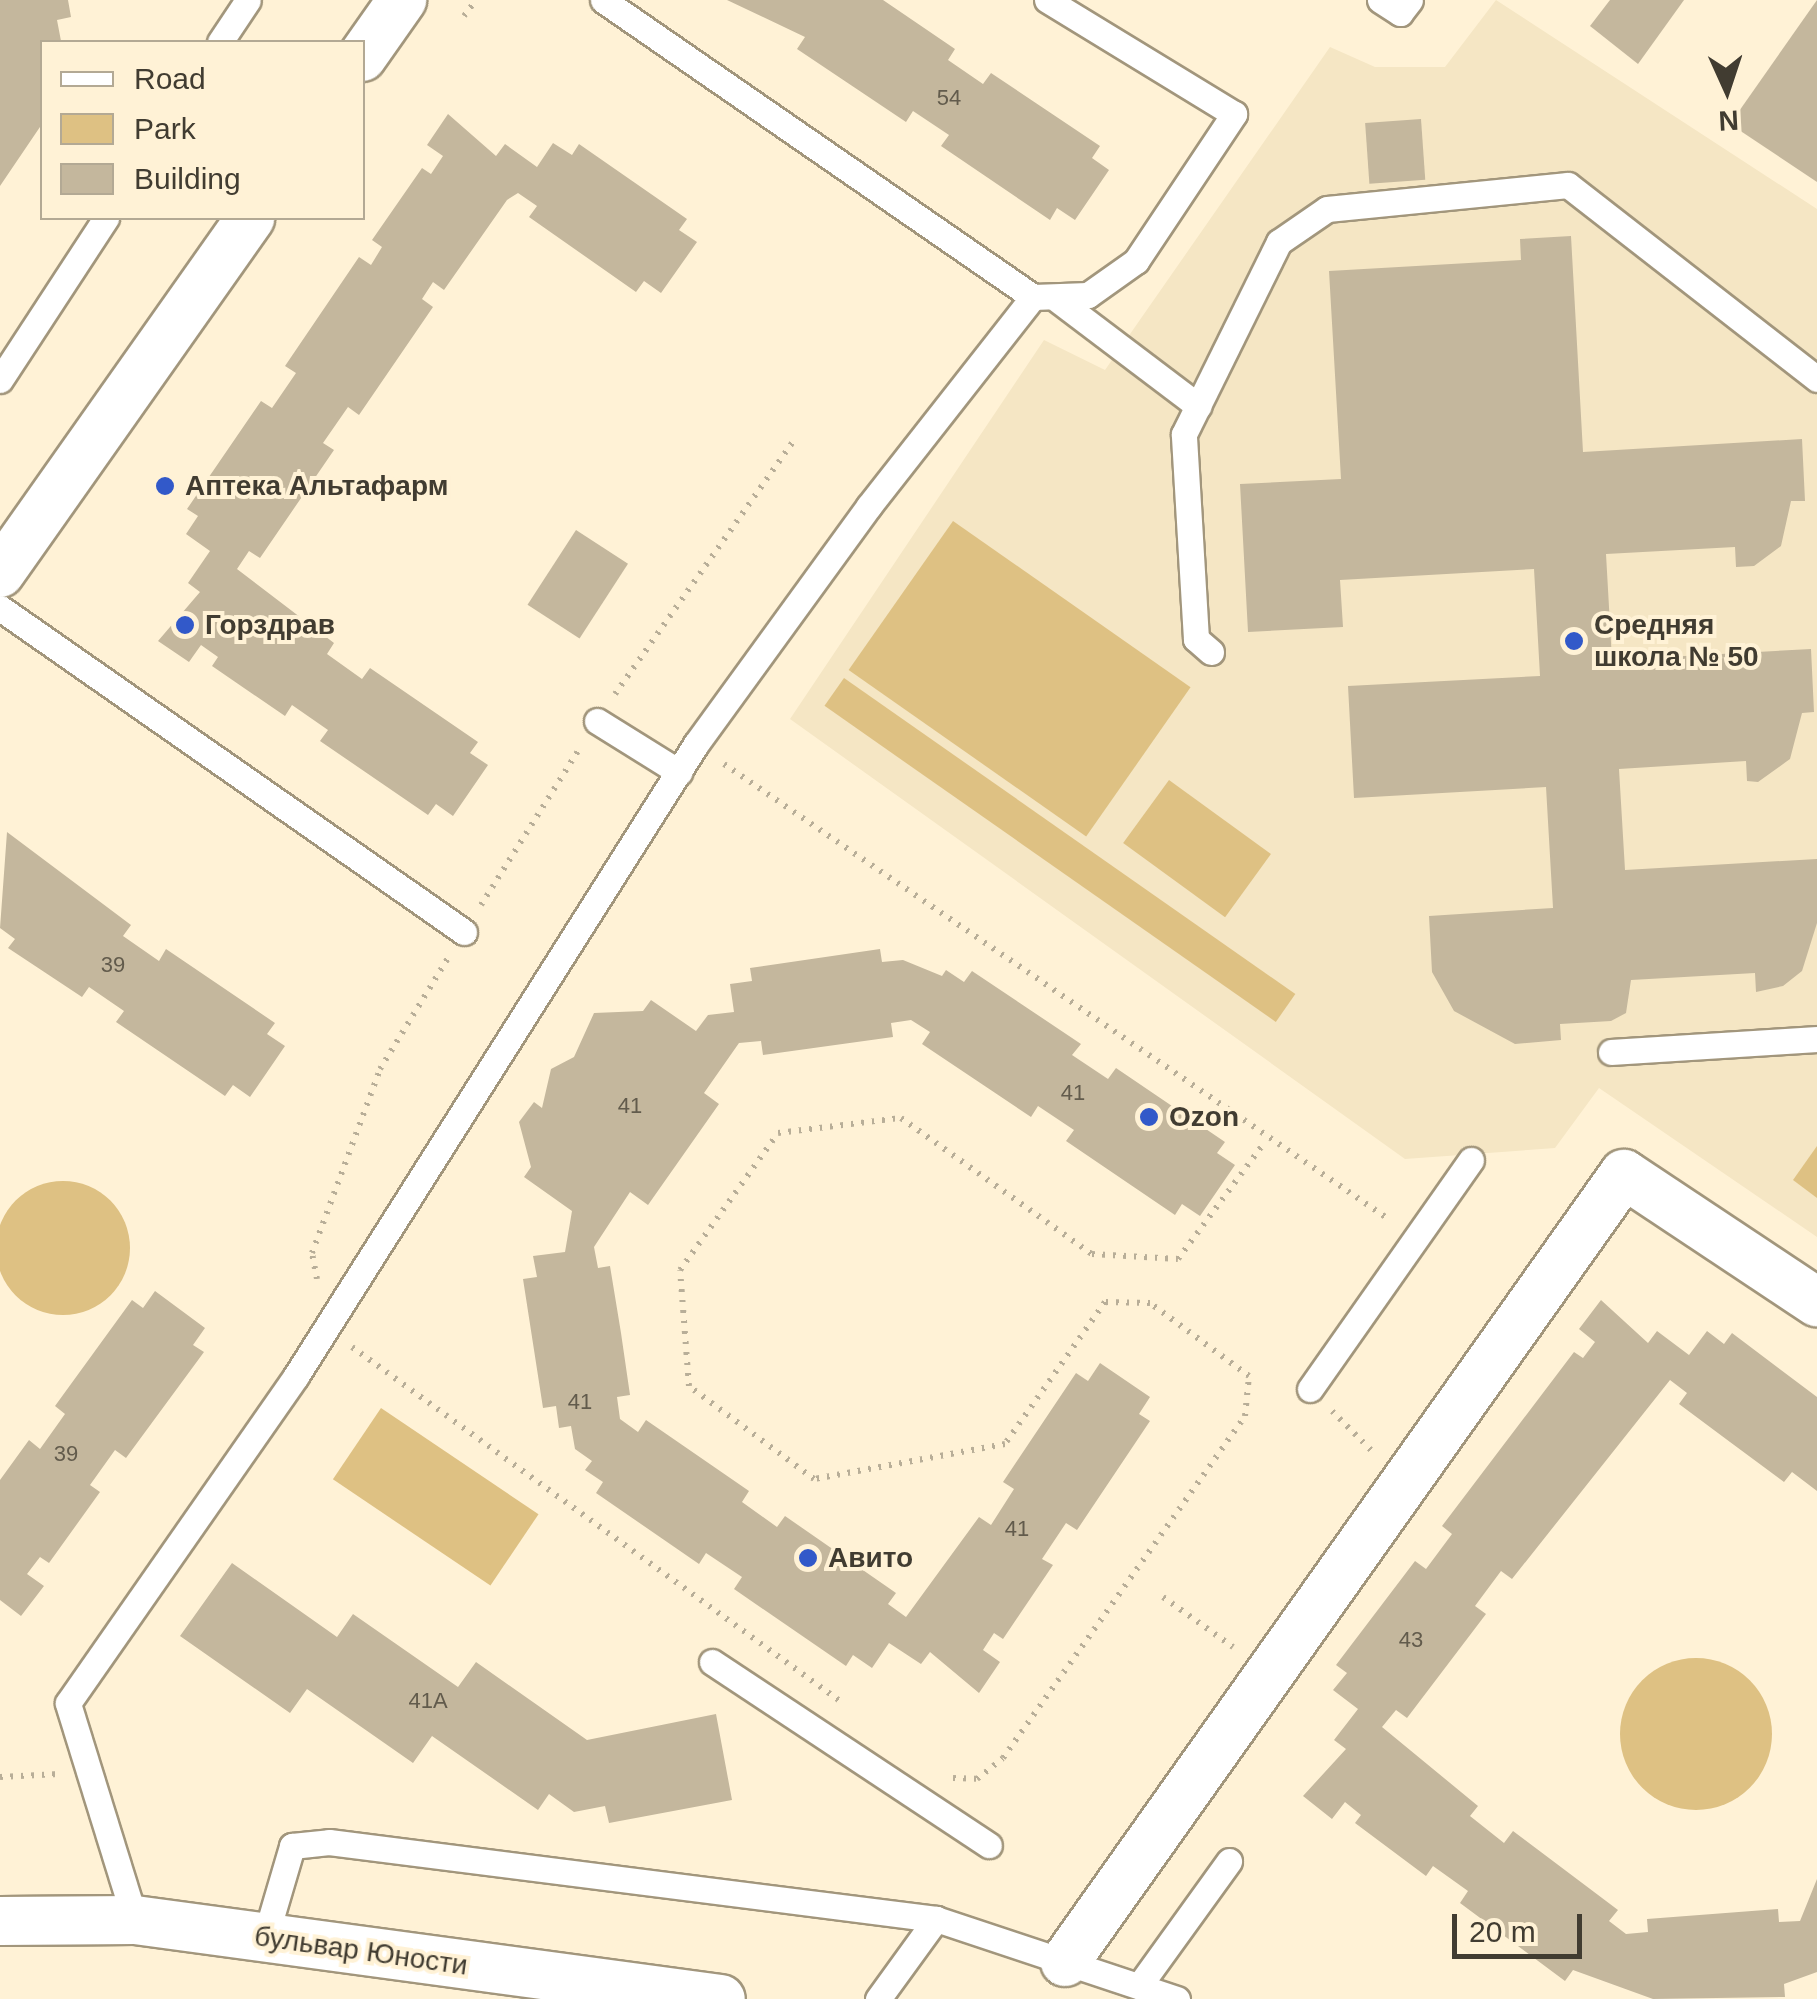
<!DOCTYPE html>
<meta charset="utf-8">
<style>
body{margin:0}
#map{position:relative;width:1817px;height:1999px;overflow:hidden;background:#fff2d6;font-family:Helvetica,sans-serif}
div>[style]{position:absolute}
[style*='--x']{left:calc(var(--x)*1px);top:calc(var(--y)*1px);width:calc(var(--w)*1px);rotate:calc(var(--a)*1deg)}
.built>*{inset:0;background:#f5e6c4}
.green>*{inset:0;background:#dec183;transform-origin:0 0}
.round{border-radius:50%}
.building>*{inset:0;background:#c4b79d;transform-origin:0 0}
.path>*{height:6px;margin-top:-3px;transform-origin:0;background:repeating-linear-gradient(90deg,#b8ae98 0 2.5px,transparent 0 10.5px)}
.roads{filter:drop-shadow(2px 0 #a2967c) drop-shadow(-2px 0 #a2967c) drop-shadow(0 2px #a2967c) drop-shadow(0 -2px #a2967c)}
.lane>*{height:25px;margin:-12.5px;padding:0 12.5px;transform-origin:12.5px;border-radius:12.5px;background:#fff}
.street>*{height:48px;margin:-24px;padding:0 24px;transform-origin:24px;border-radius:24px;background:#fff}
.dots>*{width:28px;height:28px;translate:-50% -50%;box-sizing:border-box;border:5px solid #fff2d6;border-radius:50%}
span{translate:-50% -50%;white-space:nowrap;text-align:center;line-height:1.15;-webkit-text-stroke:8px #fff2d6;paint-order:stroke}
.number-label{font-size:22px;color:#625b4c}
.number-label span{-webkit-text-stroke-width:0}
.poi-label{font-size:28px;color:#413c31;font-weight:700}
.left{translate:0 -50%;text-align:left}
.street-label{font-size:28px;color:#413c31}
.legend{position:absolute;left:40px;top:40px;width:325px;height:180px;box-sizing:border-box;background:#fff2d6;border:2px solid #b3a994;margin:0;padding:12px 18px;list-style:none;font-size:30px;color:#413c31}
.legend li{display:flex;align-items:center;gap:20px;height:50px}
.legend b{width:50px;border:2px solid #b3a994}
.north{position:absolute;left:1677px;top:40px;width:100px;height:100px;-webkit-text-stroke:8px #fff2d6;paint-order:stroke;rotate:177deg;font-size:28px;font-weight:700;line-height:40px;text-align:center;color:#413c31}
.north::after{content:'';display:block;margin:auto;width:35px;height:45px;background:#413c31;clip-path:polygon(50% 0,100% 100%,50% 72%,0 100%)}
.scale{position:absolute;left:1452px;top:1914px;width:130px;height:45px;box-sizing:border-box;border:5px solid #413c31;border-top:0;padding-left:12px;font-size:30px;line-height:35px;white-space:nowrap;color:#413c31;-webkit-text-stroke:8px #fff2d6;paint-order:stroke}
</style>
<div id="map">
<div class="built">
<div style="clip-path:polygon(1496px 0,1817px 209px,1817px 1237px,1599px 1088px,1555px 1148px,1405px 1159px,790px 719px,1044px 340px,1105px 370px,1330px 47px,1375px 67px,1445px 67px)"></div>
</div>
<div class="green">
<div style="left:953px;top:521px;width:290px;height:182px;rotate:35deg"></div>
<div style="left:844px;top:678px;width:551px;height:34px;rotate:35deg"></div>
<div style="left:1169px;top:780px;width:126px;height:78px;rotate:36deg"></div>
<div style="clip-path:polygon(1817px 1146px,1817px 1198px,1793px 1180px)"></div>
<div class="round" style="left:-4px;top:1181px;width:134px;height:134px"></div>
<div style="left:381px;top:1408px;width:190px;height:86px;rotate:34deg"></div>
<div class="round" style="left:1620px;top:1658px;width:152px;height:152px"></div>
</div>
<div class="building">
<div style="clip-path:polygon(0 0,68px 0,71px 17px,57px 20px,61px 41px,42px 42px,42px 124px,0 186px)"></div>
<div style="clip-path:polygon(727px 0,883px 0,955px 49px,948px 60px,983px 84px,991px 73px,1100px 146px,1092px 158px,1109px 170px,1075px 220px,1057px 208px,1050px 220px,941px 146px,949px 135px,913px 111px,906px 122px,797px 49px,805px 37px)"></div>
<div style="clip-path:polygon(1610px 0,1684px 0,1638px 64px,1590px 26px)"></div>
<div style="clip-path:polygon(1817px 0,1817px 182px,1730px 124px)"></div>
<div style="clip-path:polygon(448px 114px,496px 156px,505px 144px,537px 167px,553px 143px,572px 155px,579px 144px,687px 219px,679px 230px,697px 242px,661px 293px,644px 281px,636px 292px,529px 217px,537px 206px,518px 193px,507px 200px,444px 290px,433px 282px,422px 299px,433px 307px,359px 415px,348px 407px,323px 443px,334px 450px,260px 558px,249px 551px,237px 569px,334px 643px,327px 654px,362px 679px,370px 668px,478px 742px,470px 753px,488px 765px,453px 816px,436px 804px,428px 815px,320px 741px,328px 730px,292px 705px,285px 716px,212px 666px,218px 657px,201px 645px,189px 662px,158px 641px,200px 592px,188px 583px,210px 551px,186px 534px,198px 516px,187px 509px,261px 401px,272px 408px,296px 373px,285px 366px,359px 257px,371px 265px,382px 247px,372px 240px,422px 168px,431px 174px,443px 156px,427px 145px)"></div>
<div style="left:1421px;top:119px;width:61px;height:56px;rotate:86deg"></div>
<div style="clip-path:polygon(1571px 236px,1583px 452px,1802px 439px,1805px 501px,1791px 501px,1781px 546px,1754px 566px,1736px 567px,1735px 547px,1606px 554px,1612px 660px,1811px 649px,1814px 712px,1802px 713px,1790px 759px,1758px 782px,1747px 781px,1746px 761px,1619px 769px,1625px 870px,1817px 859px,1817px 923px,1802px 971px,1783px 986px,1756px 992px,1755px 973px,1631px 980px,1626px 1013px,1611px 1021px,1560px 1024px,1561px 1040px,1515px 1044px,1454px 1011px,1432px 972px,1429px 916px,1553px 908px,1546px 787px,1354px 798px,1348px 686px,1540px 676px,1534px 569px,1340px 580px,1343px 627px,1248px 632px,1240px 484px,1341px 479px,1329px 271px,1521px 260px,1520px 239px)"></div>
<div style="left:576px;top:530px;width:62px;height:89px;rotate:33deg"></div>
<div style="clip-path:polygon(7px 832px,131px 925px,123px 936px,159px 961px,166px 949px,275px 1023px,267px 1034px,285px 1046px,250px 1097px,233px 1085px,225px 1096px,116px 1022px,124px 1011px,89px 987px,82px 997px,8px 948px,15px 939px,0 928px)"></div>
<div style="clip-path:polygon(880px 949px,882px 962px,903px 960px,942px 976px,946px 970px,964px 982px,972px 971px,1081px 1044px,1072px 1055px,1108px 1079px,1116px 1068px,1225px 1142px,1217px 1153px,1235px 1165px,1200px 1216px,1182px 1204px,1175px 1215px,1066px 1141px,1074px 1130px,1038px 1106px,1031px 1117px,922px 1044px,930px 1032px,911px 1020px,891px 1023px,893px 1037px,763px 1055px,761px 1041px,739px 1043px,704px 1093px,719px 1104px,648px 1205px,630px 1192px,594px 1247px,598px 1268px,610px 1266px,621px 1333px,630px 1395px,617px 1397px,620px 1419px,638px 1432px,646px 1420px,749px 1491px,742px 1502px,777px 1527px,785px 1516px,896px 1593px,888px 1604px,906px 1617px,979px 1517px,991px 1525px,1014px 1489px,1003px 1482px,1076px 1373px,1088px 1381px,1100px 1363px,1150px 1397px,1139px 1414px,1150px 1421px,1077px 1530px,1066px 1523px,1042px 1559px,1053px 1565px,1003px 1639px,994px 1633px,983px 1650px,1000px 1662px,979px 1693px,930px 1652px,921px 1664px,889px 1643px,872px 1668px,853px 1655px,846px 1666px,734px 1589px,742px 1577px,706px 1553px,699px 1564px,596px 1493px,603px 1482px,585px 1470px,592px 1461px,575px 1449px,571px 1426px,559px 1428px,556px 1406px,543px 1408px,523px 1279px,537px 1277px,533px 1256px,565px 1252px,572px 1211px,524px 1177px,531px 1167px,519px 1122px,534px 1102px,542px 1108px,551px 1069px,574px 1057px,594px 1013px,643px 1011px,651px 1000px,696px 1031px,708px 1015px,734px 1012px,730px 984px,752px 981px,750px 968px)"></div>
<div style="clip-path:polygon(155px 1291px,205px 1328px,193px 1345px,204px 1352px,126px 1458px,115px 1450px,90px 1485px,100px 1492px,49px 1563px,40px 1557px,27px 1574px,44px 1586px,21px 1616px,0 1600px,0 1480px,29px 1440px,40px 1449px,65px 1414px,55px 1406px,132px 1300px,143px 1308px)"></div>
<div style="clip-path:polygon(1601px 1300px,1648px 1343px,1657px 1331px,1689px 1355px,1707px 1331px,1724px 1344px,1732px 1333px,1817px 1397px,1817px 1491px,1792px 1472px,1784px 1482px,1730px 1442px,1679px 1404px,1687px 1393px,1670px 1380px,1512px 1579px,1501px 1571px,1475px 1606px,1486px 1614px,1407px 1718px,1396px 1710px,1382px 1727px,1478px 1806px,1470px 1816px,1504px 1843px,1513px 1831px,1618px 1910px,1609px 1921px,1626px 1934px,1648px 1932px,1647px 1919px,1778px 1909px,1779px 1922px,1800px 1921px,1817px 1879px,1817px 1972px,1784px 1984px,1785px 1997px,1653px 1999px,1573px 1970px,1565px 1981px,1460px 1903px,1468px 1891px,1433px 1866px,1426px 1876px,1355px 1823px,1361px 1815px,1345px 1802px,1332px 1819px,1303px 1796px,1346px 1749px,1334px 1740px,1358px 1709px,1333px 1690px,1347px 1673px,1336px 1665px,1415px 1561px,1426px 1569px,1452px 1534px,1442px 1526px,1574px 1352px,1583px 1358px,1595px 1342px,1579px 1329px)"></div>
<div style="clip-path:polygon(232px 1563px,337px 1637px,353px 1614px,458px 1687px,476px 1662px,587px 1740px,716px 1714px,732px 1800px,609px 1823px,605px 1806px,574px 1812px,549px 1794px,538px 1810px,432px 1736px,413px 1763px,307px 1689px,290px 1713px,180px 1636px)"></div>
</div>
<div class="path">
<div style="--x:464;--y:16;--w:20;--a:-53"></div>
<div style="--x:615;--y:694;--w:309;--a:-54.8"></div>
<div style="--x:724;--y:764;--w:807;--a:34.4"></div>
<div style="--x:481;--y:905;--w:188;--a:-57.8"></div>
<div style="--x:317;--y:1279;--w:26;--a:-101"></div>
<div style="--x:312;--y:1253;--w:196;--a:-69.7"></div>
<div style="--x:380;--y:1069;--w:130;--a:-58.5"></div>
<div style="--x:352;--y:1347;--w:603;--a:35.96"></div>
<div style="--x:1332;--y:1411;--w:57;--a:45"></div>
<div style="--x:1163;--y:1597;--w:86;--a:35.5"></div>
<div style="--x:0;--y:1777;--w:59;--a:-2.9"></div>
<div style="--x:953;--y:1778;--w:24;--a:2"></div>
<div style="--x:977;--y:1779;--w:33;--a:-39"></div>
<div style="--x:1003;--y:1758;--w:419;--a:-54.7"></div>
<div style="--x:1245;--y:1416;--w:40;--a:-84.3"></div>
<div style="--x:1249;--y:1376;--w:123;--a:-143.6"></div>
<div style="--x:1150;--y:1303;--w:45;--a:-178.7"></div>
<div style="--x:1105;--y:1302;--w:174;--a:125.2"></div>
<div style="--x:1005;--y:1444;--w:194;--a:169.6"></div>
<div style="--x:814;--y:1479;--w:156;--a:-143.4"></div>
<div style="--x:689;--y:1386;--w:116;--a:-94.4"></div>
<div style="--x:680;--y:1270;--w:168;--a:-54.4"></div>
<div style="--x:778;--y:1133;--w:124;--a:-7"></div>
<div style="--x:901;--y:1118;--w:234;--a:35.5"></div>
<div style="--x:1092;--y:1254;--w:86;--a:3.3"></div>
<div style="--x:1178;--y:1259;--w:146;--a:-53.4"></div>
</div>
<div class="roads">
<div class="lane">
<div style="--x:603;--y:0;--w:523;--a:34.63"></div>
<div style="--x:1380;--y:0;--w:24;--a:33"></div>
<div style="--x:1400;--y:13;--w:16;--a:-52"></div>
<div style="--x:220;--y:42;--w:50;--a:-56.3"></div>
<div style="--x:1058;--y:300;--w:176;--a:37.1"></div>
<div style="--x:0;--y:380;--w:194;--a:-56.8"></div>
<div style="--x:0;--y:608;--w:566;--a:34.93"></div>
<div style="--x:1211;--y:652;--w:20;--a:-139"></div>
<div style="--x:1196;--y:639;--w:205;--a:-93.4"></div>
<div style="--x:1184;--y:434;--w:214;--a:-63.7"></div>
<div style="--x:1279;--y:242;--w:58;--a:-34.5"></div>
<div style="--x:1327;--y:209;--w:242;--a:-5.7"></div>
<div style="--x:1568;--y:185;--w:316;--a:37.9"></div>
<div style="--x:597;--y:721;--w:97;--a:31.9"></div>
<div style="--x:1611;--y:1052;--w:206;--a:-3.6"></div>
<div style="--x:1310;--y:1389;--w:280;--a:-54.9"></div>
<div style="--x:712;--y:1662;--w:332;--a:33.5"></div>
<div style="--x:135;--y:1920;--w:227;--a:-107.2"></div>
<div style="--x:68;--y:1703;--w:399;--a:-55.1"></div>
<div style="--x:296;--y:1376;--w:748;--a:-57.67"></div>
<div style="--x:696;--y:744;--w:294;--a:-54"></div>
<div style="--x:869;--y:506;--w:266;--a:-51.9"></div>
<div style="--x:1033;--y:297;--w:55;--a:-2.1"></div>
<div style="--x:1088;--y:295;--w:59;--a:-35.3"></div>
<div style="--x:1136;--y:261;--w:177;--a:-56.3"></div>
<div style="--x:1234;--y:114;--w:219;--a:-148.6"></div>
<div style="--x:265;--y:1938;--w:96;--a:-73.6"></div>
<div style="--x:292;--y:1846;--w:37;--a:-6"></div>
<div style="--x:329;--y:1842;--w:612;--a:7.23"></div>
<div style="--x:936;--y:1919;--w:254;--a:18.4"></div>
<div style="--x:1139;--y:1986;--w:154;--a:-54.2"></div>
<div style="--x:878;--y:1999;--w:99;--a:-54.1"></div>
</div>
<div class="street">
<div style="--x:362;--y:57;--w:70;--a:-54.9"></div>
<div style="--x:0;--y:573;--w:434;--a:-54.8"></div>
<div style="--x:0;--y:1921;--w:135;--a:-0.4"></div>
<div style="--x:135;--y:1920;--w:591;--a:7.68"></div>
<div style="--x:1065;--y:1962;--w:966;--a:-54.65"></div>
<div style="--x:1624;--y:1174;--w:232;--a:33.6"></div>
</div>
</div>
<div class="dots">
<div style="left:165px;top:486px;background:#3259c9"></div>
<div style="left:185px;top:625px;background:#3259c9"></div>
<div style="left:1574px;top:641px;background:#3259c9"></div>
<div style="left:1149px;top:1117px;background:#3259c9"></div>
<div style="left:808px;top:1558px;background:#3259c9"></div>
</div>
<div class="number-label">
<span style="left:949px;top:98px">54</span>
<span style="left:113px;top:965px">39</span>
<span style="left:1073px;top:1093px">41</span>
<span style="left:630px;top:1106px">41</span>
<span style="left:580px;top:1402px">41</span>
<span style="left:66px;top:1454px">39</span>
<span style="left:1017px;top:1529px">41</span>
<span style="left:1411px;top:1640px">43</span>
<span style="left:428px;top:1701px">41А</span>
</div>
<div class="poi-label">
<span class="left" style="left:185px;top:486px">Аптека Альтафарм</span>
<span class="left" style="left:205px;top:625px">Горздрав</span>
<span class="left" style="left:1594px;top:641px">Средняя<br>школа № 50</span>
<span class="left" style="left:1169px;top:1117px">Ozon</span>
<span class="left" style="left:828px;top:1558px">Авито</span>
</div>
<div class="street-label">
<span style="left:361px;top:1951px;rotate:8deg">бульвар Юности</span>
</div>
<ul class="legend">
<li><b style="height:12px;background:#fff"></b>Road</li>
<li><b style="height:28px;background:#dec183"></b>Park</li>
<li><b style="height:28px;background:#c4b79d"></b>Building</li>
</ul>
<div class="north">N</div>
<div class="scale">20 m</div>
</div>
